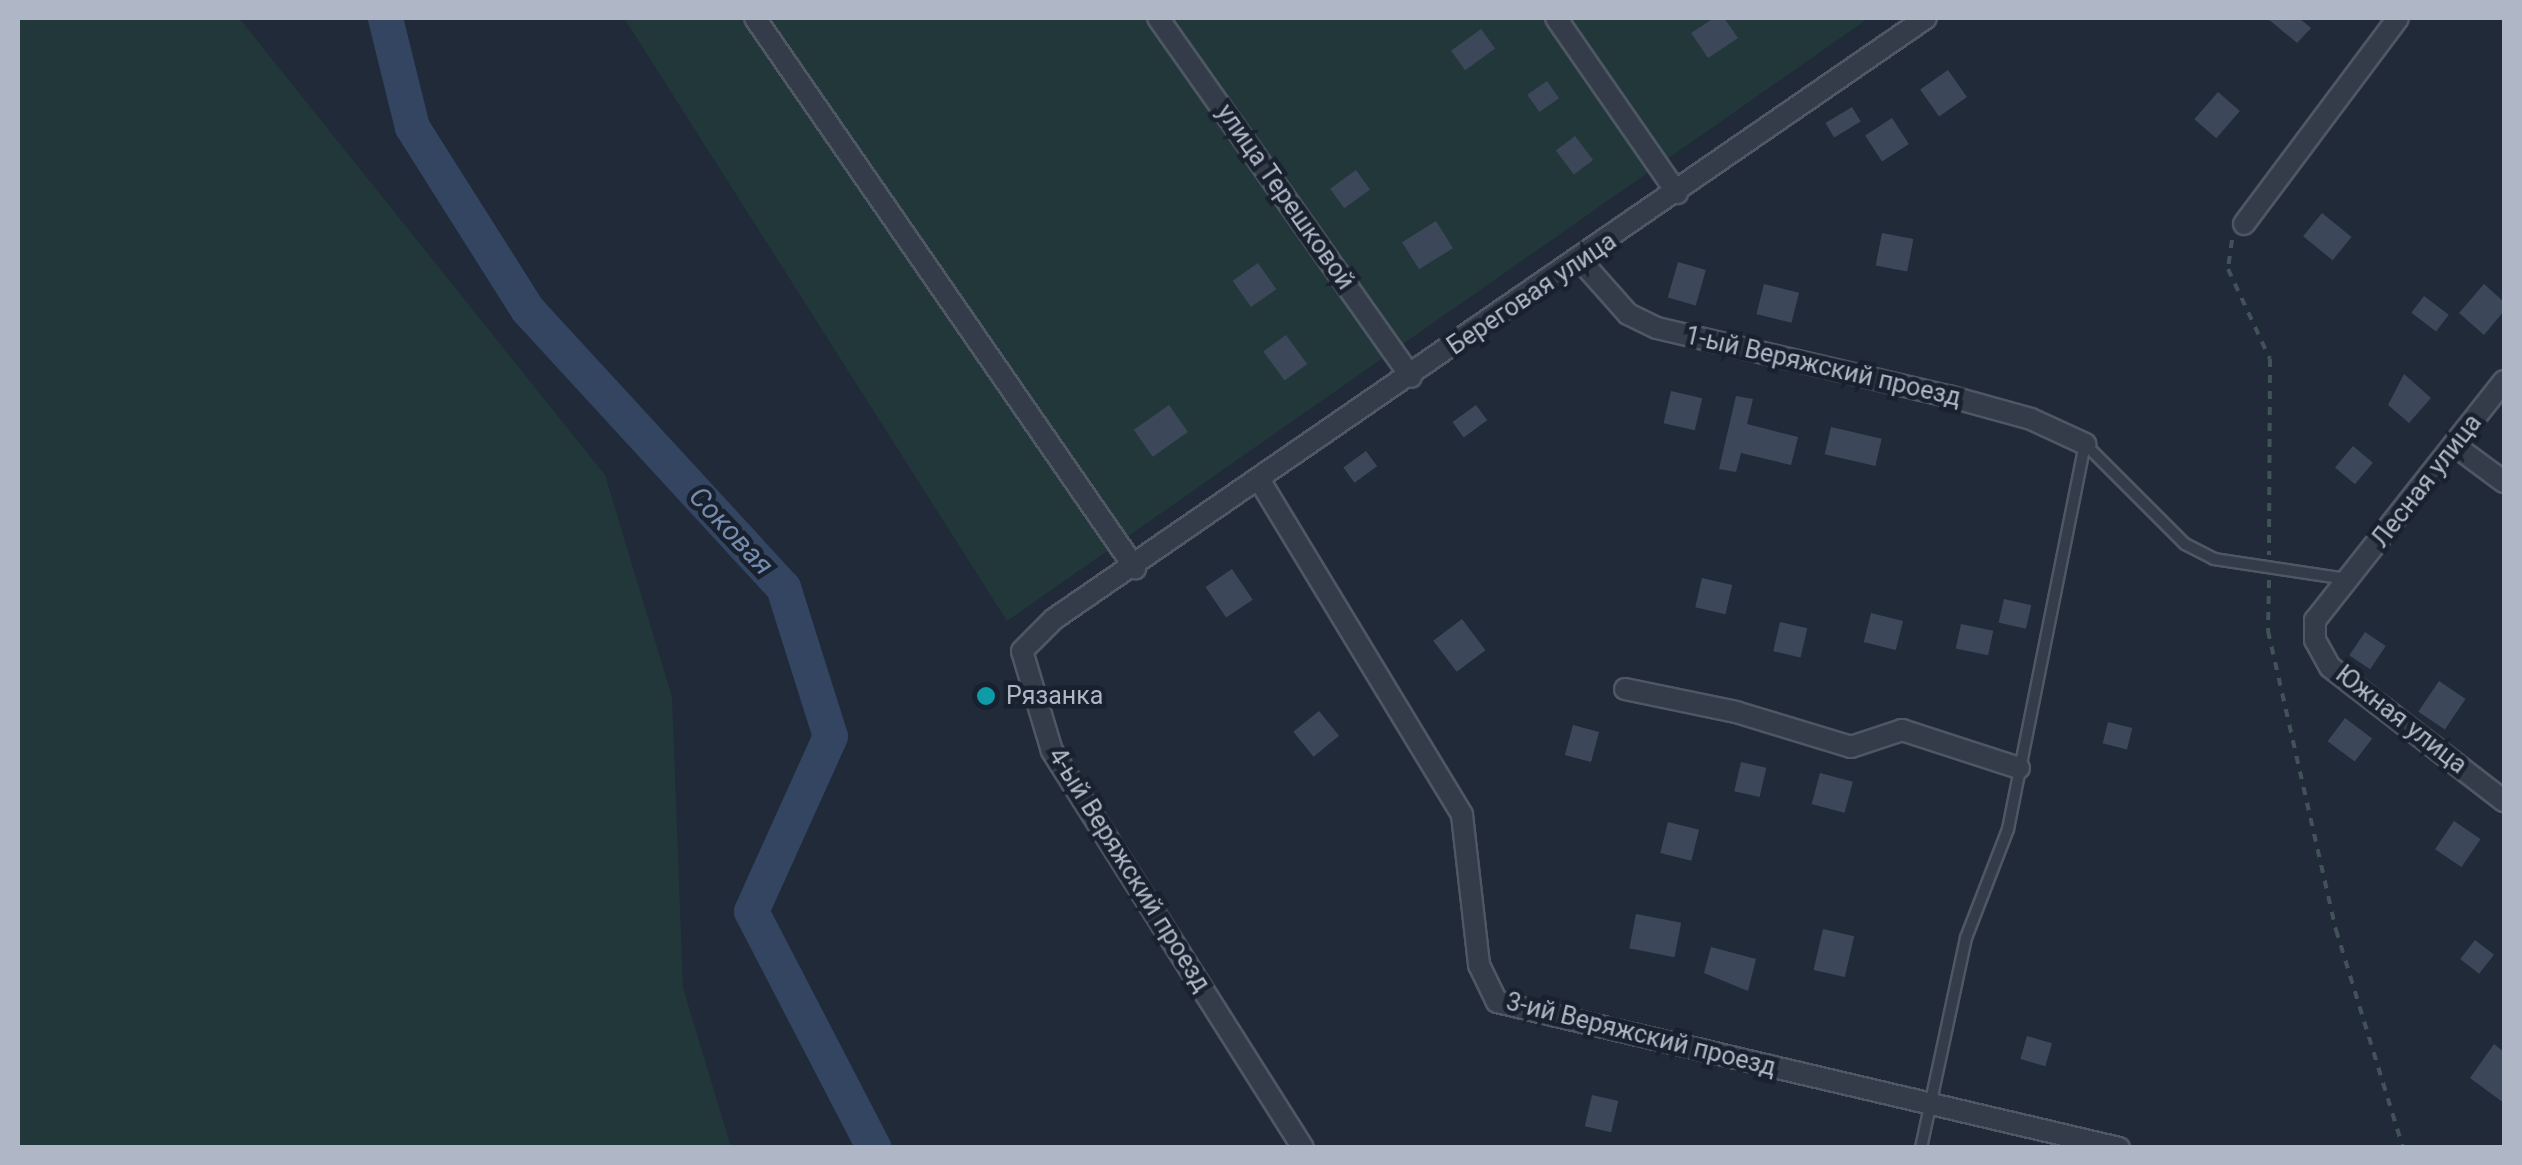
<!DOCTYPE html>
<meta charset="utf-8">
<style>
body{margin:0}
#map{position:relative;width:2522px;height:1165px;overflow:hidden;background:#202a39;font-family:Roboto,sans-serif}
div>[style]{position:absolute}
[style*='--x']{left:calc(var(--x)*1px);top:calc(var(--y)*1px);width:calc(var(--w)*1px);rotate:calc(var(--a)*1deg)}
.green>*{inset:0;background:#22373a}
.river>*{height:35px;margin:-17.5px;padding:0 17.5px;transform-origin:17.5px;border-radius:17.5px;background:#334561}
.building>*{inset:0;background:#3c4859;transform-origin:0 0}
.path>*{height:4px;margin-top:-2px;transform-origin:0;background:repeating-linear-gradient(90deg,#405458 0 8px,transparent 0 16px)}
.roads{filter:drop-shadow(2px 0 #4f5764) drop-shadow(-2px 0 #4f5764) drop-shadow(0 2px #4f5764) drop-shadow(0 -2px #4f5764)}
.service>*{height:10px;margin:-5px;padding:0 5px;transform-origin:5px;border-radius:5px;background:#343c4a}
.minor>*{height:20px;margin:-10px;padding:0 10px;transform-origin:10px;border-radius:10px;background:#343c4a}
.dots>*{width:28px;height:28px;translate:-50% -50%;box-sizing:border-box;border:5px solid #1a212e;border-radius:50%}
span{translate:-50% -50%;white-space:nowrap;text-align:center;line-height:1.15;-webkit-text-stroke:9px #1a212e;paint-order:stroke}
.street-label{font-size:25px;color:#afb7c6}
.poi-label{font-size:25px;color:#afb7c6}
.left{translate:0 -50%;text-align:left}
.water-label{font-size:28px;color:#758caf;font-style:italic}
.frame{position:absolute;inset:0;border:20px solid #afb7c6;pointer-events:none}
</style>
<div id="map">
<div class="green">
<div style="clip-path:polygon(18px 18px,239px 18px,605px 475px,672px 697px,683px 988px,731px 1147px,18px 1147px)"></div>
<div style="clip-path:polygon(624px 18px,1869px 18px,1007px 621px)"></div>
</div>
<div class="river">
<div style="--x:385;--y:18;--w:112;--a:76.1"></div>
<div style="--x:412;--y:127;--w:215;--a:57.7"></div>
<div style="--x:527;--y:309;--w:378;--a:47.4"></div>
<div style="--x:783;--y:587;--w:156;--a:72.5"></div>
<div style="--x:830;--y:736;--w:192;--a:114.3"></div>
<div style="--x:751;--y:911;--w:267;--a:62.6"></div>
</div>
<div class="building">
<div style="clip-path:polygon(1714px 18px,1724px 18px,1738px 38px,1708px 58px,1691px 33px)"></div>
<div style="clip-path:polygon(2267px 18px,2299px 18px,2311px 28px,2297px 43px)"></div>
<div style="left:1481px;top:29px;width:24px;height:37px;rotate:54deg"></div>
<div style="left:1948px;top:70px;width:33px;height:34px;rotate:55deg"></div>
<div style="left:1547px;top:81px;width:21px;height:24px;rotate:55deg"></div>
<div style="left:2218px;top:92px;width:29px;height:36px;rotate:41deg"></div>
<div style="left:1852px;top:107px;width:17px;height:31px;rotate:59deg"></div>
<div style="left:1892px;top:118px;width:31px;height:32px;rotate:57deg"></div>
<div style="left:1575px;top:136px;width:30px;height:24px;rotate:53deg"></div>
<div style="left:1356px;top:170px;width:24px;height:32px;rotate:54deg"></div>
<div style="left:2322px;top:213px;width:38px;height:30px;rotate:39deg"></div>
<div style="left:1436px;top:221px;width:32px;height:40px;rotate:58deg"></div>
<div style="left:1882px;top:233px;width:32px;height:33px;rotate:11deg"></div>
<div style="left:1678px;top:262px;width:29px;height:37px;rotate:16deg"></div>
<div style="left:1258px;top:263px;width:32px;height:31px;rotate:55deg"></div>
<div style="left:1764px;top:284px;width:36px;height:31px;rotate:14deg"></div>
<div style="clip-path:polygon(2484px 284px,2504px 302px,2504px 311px,2484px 335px,2459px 313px)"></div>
<div style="left:2424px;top:296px;width:31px;height:21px;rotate:37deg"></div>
<div style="left:1286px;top:335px;width:36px;height:28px;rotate:54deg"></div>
<div style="clip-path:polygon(2404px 374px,2431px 398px,2409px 423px,2388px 405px)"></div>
<div style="left:1671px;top:391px;width:32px;height:33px;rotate:13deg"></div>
<div style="clip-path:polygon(1736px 396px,1753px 399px,1747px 424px,1798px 437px,1791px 465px,1741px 453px,1736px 472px,1719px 469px)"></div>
<div style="left:1169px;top:405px;width:33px;height:43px;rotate:55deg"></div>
<div style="left:1476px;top:405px;width:19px;height:29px;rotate:54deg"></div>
<div style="left:1831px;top:427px;width:52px;height:28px;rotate:13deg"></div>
<div style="left:2353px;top:446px;width:26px;height:28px;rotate:40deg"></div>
<div style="left:1366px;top:451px;width:19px;height:28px;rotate:54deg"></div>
<div style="left:1232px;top:569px;width:37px;height:32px;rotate:56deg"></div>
<div style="left:1702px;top:578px;width:31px;height:30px;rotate:13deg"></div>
<div style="left:2004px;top:599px;width:28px;height:24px;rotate:13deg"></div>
<div style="left:1871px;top:613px;width:33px;height:30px;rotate:14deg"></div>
<div style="left:1462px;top:619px;width:39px;height:36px;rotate:53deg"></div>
<div style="left:1780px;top:622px;width:28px;height:30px;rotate:13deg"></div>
<div style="left:1961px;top:624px;width:33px;height:25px;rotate:12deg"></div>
<div style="left:2365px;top:632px;width:25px;height:28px;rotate:34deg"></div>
<div style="left:2439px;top:681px;width:32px;height:37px;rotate:34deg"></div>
<div style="left:1319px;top:711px;width:32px;height:33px;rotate:51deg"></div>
<div style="left:2345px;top:718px;width:34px;height:29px;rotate:37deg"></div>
<div style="left:2108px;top:722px;width:25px;height:22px;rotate:14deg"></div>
<div style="left:1573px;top:725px;width:27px;height:31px;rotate:15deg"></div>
<div style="left:1741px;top:762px;width:26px;height:30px;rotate:13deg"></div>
<div style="left:1820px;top:773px;width:34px;height:32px;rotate:15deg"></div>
<div style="left:2454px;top:821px;width:32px;height:34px;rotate:34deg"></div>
<div style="left:1668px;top:822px;width:32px;height:32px;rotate:14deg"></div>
<div style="left:1636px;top:914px;width:46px;height:35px;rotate:11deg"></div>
<div style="left:1823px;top:929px;width:32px;height:42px;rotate:13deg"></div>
<div style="left:2475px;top:940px;width:24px;height:24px;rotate:38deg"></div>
<div style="clip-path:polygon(1711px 947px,1756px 959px,1748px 991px,1704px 973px)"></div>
<div style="left:2027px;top:1036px;width:26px;height:24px;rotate:16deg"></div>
<div style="clip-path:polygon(2494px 1044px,2504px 1052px,2504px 1103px,2470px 1078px)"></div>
<div style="left:1592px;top:1095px;width:27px;height:32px;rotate:13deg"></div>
</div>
<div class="path">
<div style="--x:2232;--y:240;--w:29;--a:98"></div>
<div style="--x:2228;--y:269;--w:99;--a:65"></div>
<div style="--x:2270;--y:359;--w:196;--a:90.3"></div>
<div style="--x:2269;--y:580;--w:51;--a:91.1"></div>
<div style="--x:2268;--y:631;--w:307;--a:77.2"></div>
<div style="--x:2336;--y:930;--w:228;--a:72.9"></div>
</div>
<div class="roads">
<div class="service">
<div style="--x:2085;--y:444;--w:141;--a:45"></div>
<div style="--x:2185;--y:544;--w:33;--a:27"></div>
<div style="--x:2214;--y:559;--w:134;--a:8.6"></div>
<div style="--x:1921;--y:1148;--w:215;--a:-77.9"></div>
<div style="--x:1966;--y:938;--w:117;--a:-68.9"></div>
<div style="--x:2008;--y:829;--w:393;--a:-78.7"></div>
</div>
<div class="minor">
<div style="--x:755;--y:18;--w:669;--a:55.36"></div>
<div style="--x:1158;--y:18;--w:439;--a:54.8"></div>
<div style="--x:1556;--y:18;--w:213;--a:55.3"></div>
<div style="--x:2244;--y:224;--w:257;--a:-53.2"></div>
<div style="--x:1581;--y:261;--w:71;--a:48.4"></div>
<div style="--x:1628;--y:314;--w:32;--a:26"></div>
<div style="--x:1657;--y:328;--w:299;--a:13.2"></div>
<div style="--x:1948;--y:396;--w:86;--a:15.5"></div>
<div style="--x:2031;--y:419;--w:60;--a:24.8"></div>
<div style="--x:2504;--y:381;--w:305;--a:128.3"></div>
<div style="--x:2315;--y:620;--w:20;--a:90"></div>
<div style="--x:2315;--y:640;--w:31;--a:61"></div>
<div style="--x:2330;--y:667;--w:220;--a:37.6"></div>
<div style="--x:2454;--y:445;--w:62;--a:36.5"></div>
<div style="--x:1260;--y:481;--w:390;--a:58.8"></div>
<div style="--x:1462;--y:815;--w:151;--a:83.5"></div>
<div style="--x:1479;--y:965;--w:41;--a:64.1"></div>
<div style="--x:1497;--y:1002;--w:639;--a:13.21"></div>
<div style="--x:1625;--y:689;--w:113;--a:11.7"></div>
<div style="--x:1736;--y:712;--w:120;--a:16.9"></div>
<div style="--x:1851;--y:747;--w:54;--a:-18.4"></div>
<div style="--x:1902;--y:730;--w:123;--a:18"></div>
<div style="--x:1303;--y:1148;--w:470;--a:-122.3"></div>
<div style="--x:1052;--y:751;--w:104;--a:-106.7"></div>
<div style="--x:1022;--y:651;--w:45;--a:-45"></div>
<div style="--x:1054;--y:619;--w:1059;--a:-34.58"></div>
</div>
</div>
<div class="dots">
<div style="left:986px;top:696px;background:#0f9aa8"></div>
</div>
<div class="street-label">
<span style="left:1285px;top:197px;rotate:55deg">улица Терешковой</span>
<span style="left:1532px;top:294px;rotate:-34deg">Береговая улица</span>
<span style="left:1823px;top:367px;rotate:13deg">1-ый Веряжский проезд</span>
<span style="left:2427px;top:481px;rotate:-52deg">Лесная улица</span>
<span style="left:2401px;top:720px;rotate:38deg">Южная улица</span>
<span style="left:1129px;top:870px;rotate:58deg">4-ый Веряжский проезд</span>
<span style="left:1641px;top:1035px;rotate:14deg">3-ий Веряжский проезд</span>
</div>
<div class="poi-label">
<span class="left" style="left:1006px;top:696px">Рязанка</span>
</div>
<div class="water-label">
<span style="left:731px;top:531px;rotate:47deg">Соковая</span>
</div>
<div class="frame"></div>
</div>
